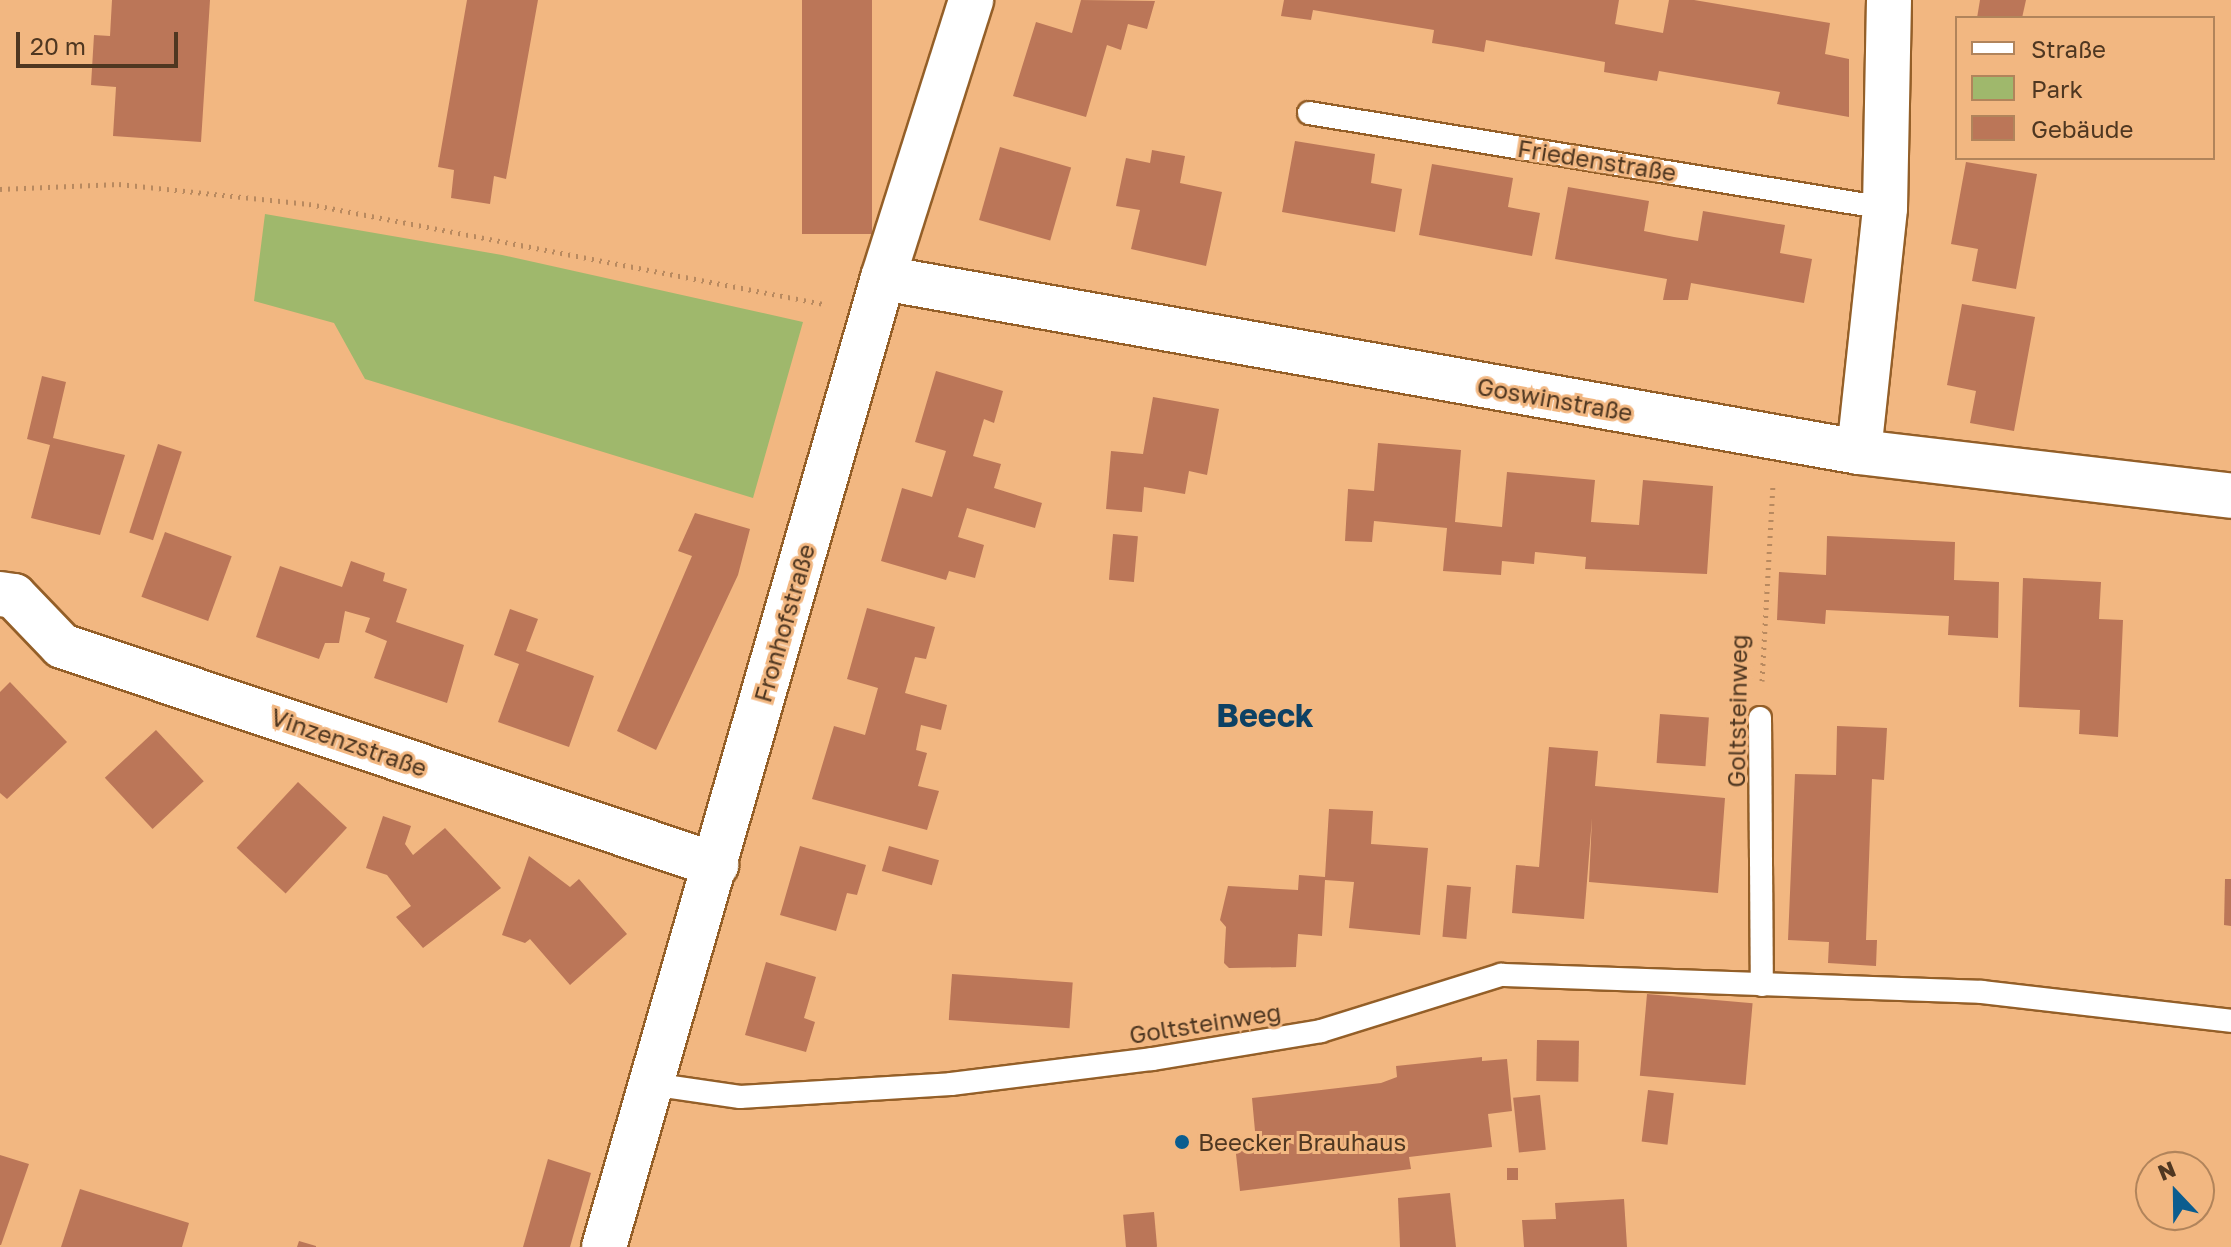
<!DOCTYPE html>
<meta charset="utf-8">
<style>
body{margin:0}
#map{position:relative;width:2231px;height:1247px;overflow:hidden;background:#f2b781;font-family:"Golos Text",sans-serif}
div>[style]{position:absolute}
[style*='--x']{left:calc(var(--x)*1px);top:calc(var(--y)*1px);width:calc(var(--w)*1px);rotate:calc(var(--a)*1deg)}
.green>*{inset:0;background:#9fb86c}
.building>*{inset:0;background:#bb7658;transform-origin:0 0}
.path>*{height:5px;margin-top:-2.5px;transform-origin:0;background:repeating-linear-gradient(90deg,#b8895f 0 2px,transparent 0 8px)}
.roads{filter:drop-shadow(2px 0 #945f28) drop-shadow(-2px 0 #945f28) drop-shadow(0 2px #945f28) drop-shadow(0 -2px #945f28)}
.lane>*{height:22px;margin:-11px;padding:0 11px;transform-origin:11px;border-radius:11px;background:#fff}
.street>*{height:44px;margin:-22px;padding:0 22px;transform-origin:22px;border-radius:22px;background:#fff}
.dots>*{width:22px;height:22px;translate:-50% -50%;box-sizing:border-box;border:4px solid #f2b781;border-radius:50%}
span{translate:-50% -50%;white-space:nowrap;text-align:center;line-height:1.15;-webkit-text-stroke:6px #f2b781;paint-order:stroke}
.street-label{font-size:24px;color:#4f3721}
.poi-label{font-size:24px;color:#4f3721}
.left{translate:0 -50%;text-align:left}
.district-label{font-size:32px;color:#0d4164;font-weight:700}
.legend{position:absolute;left:1955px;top:16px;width:260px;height:144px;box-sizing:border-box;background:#f2b781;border:2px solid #b1845b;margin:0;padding:10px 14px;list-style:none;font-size:24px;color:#4f3721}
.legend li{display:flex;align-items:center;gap:16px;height:40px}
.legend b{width:40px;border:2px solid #b1845b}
.north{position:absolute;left:2135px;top:1151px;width:80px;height:80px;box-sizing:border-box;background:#f2b781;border:2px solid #b1845b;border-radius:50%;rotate:338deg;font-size:22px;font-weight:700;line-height:32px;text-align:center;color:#4f3721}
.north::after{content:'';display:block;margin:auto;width:28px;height:36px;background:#0b5d8f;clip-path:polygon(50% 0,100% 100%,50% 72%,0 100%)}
.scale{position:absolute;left:16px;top:32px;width:162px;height:36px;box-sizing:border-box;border:4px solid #4f3721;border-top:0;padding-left:10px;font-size:24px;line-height:28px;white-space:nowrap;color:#4f3721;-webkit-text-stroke:6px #f2b781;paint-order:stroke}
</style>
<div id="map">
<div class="green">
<div style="clip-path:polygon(265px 214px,502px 255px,803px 322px,753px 498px,365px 379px,334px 323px,254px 301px)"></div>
</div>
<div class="building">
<div style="clip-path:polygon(112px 0,210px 0,201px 142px,113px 136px,116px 87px,91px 85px,94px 35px,110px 36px)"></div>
<div style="clip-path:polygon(467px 0,538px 0,506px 179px,494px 176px,490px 204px,451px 198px,454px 170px,438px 167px)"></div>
<div style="left:802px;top:0;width:70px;height:234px"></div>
<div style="clip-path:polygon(1081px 0,1155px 1px,1147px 29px,1128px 24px,1121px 50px,1107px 45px,1086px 117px,1013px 96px,1036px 22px,1072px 33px)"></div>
<div style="clip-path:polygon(1284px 0,1619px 0,1615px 24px,1663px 33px,1669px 0,1694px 0,1830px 23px,1825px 54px,1849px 59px,1849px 117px,1777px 104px,1780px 92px,1659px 71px,1657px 81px,1604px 72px,1605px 62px,1486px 40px,1484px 52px,1457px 47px,1432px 43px,1434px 30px,1313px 10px,1311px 20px,1281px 16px)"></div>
<div style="clip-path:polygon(1980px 0,2026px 0,2022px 18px,1977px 18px)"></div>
<div style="clip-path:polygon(1295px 141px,1375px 154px,1371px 183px,1402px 189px,1395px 232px,1282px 212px)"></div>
<div style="left:1000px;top:147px;width:74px;height:76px;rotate:16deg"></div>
<div style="clip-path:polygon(1152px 150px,1185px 156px,1180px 183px,1222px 192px,1206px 266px,1131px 249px,1140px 210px,1116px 206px,1126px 158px,1150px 163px)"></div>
<div style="clip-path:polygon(1966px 162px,2037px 174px,2016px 289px,1972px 281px,1978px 249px,1951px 244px)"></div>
<div style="clip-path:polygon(1432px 164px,1513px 178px,1508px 207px,1540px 213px,1532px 256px,1419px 235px)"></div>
<div style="clip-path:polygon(1568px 187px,1649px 201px,1644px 231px,1674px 237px,1698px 241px,1703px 211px,1785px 225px,1780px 253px,1812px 259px,1804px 303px,1691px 283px,1688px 300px,1663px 300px,1667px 279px,1555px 259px)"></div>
<div style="clip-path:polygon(1962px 304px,2035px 317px,2014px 431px,1970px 423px,1976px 391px,1947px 385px)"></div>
<div style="clip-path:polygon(936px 371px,1003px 391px,994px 423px,984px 419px,973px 456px,1001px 464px,994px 488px,1042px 503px,1035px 528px,967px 508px,958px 537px,984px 545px,975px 578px,949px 571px,946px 580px,881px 561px,902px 488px,932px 497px,946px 451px,915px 442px)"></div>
<div style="clip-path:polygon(42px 376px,66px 382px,53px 438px,125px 455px,100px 535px,31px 518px,50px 445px,27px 439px)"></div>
<div style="clip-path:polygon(1153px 397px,1219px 409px,1207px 475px,1189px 471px,1185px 494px,1144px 487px,1142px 512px,1106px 509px,1111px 451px,1143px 454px)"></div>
<div style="clip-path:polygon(1378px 443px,1461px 450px,1455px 522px,1502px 527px,1507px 472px,1595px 480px,1591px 522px,1639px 525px,1643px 480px,1713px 486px,1707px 574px,1585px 569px,1586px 557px,1535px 552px,1534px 564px,1502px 561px,1501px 575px,1443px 571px,1447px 528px,1374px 521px,1372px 542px,1345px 541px,1348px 489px,1374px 491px)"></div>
<div style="left:158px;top:444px;width:25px;height:93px;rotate:18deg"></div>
<div style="clip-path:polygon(695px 513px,750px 529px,738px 575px,656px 750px,617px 731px,692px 556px,678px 551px)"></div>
<div style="left:165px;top:532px;width:71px;height:69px;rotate:20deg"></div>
<div style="left:1113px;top:534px;width:25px;height:46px;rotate:5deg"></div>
<div style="clip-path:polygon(1827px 536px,1955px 542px,1954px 580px,1999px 582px,1998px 638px,1948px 635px,1949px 616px,1826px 610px,1825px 624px,1777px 620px,1779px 572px,1826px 575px)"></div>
<div style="clip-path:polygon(351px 561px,385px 573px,383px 581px,407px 589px,396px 622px,464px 645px,447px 703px,374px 678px,387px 641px,365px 632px,370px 618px,345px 611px,339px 643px,325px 643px,319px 659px,256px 637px,280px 566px,342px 587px)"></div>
<div style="clip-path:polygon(2023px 578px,2101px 582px,2099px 619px,2123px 620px,2118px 737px,2079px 734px,2080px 710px,2019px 707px)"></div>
<div style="clip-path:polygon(867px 608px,935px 627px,926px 659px,915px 657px,905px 693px,947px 705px,941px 730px,921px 725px,916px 750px,927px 753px,918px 786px,939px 791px,927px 830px,812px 799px,834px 726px,865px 735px,878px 688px,847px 679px)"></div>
<div style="clip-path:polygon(510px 609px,538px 619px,526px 651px,594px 676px,569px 747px,498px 722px,519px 664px,494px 655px)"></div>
<div style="clip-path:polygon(10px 682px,67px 742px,7px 799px,0 793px,0 692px)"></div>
<div style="left:1660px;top:714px;width:49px;height:49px;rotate:4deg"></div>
<div style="clip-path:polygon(1837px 726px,1887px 728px,1884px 780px,1872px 779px,1866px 940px,1877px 940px,1876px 966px,1828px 963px,1829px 942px,1788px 940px,1795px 774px,1836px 775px)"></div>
<div style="left:156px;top:730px;width:70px;height:70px;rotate:47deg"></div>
<div style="clip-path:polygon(1549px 747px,1598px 751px,1595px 786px,1725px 798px,1718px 893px,1589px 882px,1592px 818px,1584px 919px,1512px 913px,1516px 865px,1539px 867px)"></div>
<div style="left:298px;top:782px;width:67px;height:90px;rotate:43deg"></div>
<div style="clip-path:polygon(1329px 809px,1373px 811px,1371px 844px,1428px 848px,1420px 935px,1349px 928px,1354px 882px,1325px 880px,1322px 936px,1298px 934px,1296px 967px,1229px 968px,1224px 963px,1226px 927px,1220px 920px,1228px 886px,1298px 890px,1299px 875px,1325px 877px)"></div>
<div style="clip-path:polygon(383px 816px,411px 826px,405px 844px,413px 855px,445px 828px,501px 888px,423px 948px,396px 917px,411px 906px,387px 875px,366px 868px)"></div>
<div style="clip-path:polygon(800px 846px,866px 865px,857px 895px,847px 893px,836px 931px,780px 915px)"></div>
<div style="left:889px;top:846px;width:52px;height:26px;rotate:16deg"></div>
<div style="clip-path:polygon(529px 856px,570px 887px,579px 879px,627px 934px,570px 985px,530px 939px,525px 943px,502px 935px)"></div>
<div style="clip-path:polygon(2225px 879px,2231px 879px,2231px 926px,2224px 925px)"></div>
<div style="left:1447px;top:885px;width:24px;height:52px;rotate:5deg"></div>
<div style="clip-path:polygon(766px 962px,816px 977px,804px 1018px,815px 1022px,806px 1052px,745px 1035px)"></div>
<div style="left:952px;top:974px;width:121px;height:46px;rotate:4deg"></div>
<div style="left:1647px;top:994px;width:106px;height:82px;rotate:5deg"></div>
<div style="left:1537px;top:1040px;width:42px;height:41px;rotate:1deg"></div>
<div style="clip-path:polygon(1482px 1057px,1482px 1061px,1507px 1059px,1512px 1111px,1488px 1114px,1492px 1147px,1409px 1157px,1411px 1169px,1240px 1191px,1235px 1145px,1256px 1142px,1252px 1098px,1381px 1083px,1397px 1077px,1396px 1066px)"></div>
<div style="left:1648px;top:1090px;width:26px;height:52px;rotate:7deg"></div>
<div style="left:1540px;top:1095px;width:55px;height:27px;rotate:84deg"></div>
<div style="clip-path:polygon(0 1155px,29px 1164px,1px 1245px,0 1245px)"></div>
<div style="clip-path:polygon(548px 1159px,591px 1173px,570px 1247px,523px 1247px)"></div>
<div style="left:1507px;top:1168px;width:11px;height:12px"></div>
<div style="clip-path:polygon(80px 1189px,189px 1223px,182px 1247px,61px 1247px)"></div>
<div style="clip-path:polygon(1450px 1193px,1456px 1247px,1400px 1247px,1398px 1198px)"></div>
<div style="clip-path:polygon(1624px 1199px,1627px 1247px,1524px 1247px,1522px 1220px,1556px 1219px,1555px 1203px)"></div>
<div style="left:1154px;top:1212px;width:35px;height:31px;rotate:85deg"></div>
<div style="clip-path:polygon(299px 1241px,316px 1246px,316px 1247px,297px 1247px)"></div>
</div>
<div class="path">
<div style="--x:0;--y:189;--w:119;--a:-2.4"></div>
<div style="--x:119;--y:184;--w:191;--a:6"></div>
<div style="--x:309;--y:204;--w:525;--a:10.99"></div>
<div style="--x:1762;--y:681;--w:194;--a:-86.8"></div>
</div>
<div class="roads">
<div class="lane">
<div style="--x:1309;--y:113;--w:584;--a:9.37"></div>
<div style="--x:1760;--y:718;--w:267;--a:89.6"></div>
<div style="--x:651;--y:1084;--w:90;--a:8.3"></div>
<div style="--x:740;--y:1097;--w:211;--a:-3.5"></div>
<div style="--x:951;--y:1084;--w:203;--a:-7.1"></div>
<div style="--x:1152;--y:1059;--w:171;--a:-9.4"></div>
<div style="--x:1321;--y:1031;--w:189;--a:-17.3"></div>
<div style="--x:1501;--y:975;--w:481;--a:2"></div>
<div style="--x:1982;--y:992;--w:251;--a:6.6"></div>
</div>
<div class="street">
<div style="--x:883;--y:278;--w:991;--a:10.11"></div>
<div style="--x:1859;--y:452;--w:375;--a:6.7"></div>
<div style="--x:1859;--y:452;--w:245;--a:-83.9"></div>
<div style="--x:1885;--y:208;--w:208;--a:-88.9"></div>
<div style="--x:0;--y:594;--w:14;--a:8"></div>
<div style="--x:14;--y:596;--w:69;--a:46.2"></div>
<div style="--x:62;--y:646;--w:690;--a:18.51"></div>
<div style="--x:604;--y:1247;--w:1008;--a:-73.94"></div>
<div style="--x:883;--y:278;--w:292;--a:-72.4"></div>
</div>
</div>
<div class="dots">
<div style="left:1182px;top:1142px;background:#0b5d8f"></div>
</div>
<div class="street-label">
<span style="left:1597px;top:160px;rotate:9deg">Friedenstraße</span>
<span style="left:1555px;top:399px;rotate:10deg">Goswinstraße</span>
<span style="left:784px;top:623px;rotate:-74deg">Fronhofstraße</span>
<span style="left:1737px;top:711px;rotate:-89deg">Goltsteinweg</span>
<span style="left:349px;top:742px;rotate:19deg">Vinzenzstraße</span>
<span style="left:1205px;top:1023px;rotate:-9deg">Goltsteinweg</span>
</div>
<div class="poi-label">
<span class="left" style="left:1198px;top:1142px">Beecker Brauhaus</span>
</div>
<div class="district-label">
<span style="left:1265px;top:715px">Beeck</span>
</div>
<ul class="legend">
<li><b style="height:10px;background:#fff"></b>Straße</li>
<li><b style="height:22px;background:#9fb86c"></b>Park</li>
<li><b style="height:22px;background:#bb7658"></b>Gebäude</li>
</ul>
<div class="north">N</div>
<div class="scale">20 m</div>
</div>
